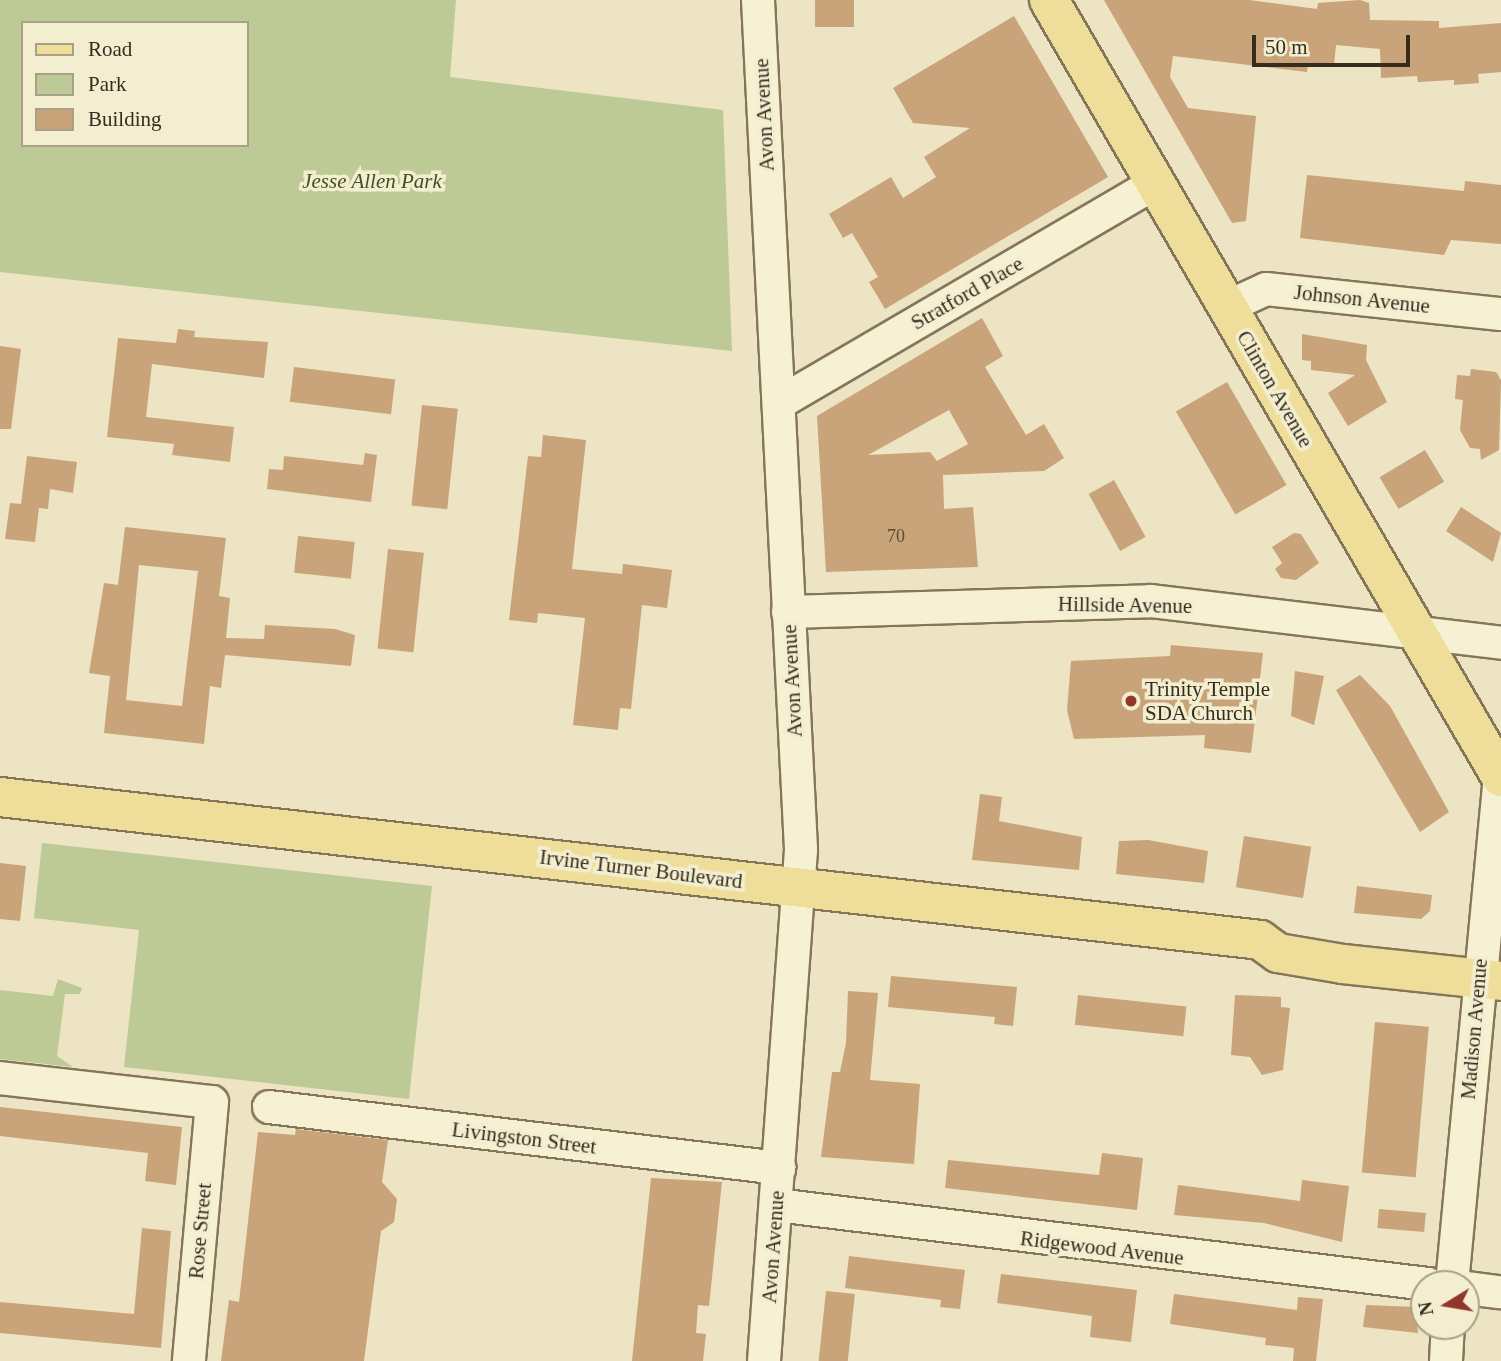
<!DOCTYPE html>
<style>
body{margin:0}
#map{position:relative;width:1501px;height:1361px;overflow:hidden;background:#ece4c2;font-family:"Times New Roman",serif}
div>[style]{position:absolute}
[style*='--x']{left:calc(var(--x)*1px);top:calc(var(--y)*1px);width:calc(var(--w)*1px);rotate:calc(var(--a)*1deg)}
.green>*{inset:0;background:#beca96}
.building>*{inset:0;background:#c9a379;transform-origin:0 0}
.roads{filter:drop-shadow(2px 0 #85765a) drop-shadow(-2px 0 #85765a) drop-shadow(0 2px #85765a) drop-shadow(0 -2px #85765a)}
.minor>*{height:32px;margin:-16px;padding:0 16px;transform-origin:16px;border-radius:16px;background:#f7f1d4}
.major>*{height:38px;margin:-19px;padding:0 19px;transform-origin:19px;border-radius:19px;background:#eede9a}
.dots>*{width:19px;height:19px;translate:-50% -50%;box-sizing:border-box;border:4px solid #f4eed1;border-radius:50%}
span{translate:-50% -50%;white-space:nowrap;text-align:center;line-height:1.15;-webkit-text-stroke:7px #f4eed1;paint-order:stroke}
.number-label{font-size:18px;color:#5a4a34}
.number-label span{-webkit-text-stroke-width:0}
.street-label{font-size:21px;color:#352c1d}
.park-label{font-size:21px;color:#415125;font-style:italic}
.poi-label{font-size:21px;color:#352c1d}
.left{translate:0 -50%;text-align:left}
.legend{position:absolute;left:21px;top:21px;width:228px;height:126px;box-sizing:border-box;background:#f4eed1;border:2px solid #a8a089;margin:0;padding:9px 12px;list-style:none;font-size:21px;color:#352c1d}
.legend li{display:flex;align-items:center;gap:14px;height:35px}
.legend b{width:35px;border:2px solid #a8a089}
.north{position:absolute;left:1410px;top:1270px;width:70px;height:70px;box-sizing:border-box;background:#f4eed1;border:2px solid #a8a089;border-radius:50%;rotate:259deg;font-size:19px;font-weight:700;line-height:28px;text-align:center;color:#352c1d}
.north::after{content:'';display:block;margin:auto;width:24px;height:32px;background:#92362c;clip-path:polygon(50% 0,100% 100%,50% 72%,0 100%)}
.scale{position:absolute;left:1252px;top:35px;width:158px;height:32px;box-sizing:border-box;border:4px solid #352c1d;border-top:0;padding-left:9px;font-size:21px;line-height:24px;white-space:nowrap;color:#352c1d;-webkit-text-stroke:5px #f4eed1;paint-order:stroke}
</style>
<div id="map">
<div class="green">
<div style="clip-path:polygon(evenodd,0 0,456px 0,450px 77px,723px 110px,732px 351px,0 272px,0 0,23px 23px,247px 23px,247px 145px,23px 145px,23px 23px)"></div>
<div style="clip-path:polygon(42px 843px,432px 886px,409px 1099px,124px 1067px,139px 930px,34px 918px)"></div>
<div style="clip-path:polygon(58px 979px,82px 988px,80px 994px,65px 994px,57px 1056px,73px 1067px,0 1059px,0 990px,53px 996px)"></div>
</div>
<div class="building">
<div style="left:815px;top:0;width:39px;height:27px"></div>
<div style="clip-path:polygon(1104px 0,1249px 0,1317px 9px,1318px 3px,1360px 0,1369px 3px,1370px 20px,1439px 21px,1439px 28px,1501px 23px,1501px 72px,1478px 74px,1479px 83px,1454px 85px,1454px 80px,1418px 82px,1417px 76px,1381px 78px,1380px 49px,1336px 45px,1334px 65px,1308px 63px,1307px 72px,1173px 56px,1170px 77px,1188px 108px,1256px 116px,1246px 221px,1232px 223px)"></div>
<div style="clip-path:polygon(1014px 16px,1108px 177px,885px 309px,869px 282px,878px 277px,852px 233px,843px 238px,829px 214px,891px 177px,903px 198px,936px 177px,924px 157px,970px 128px,913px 123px,893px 88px)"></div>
<div style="clip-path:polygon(1307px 175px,1464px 191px,1465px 181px,1501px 185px,1501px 244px,1451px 240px,1444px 255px,1300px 238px)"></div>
<div style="clip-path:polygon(evenodd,982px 318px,1003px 356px,985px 367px,1026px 435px,1044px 424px,1064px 458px,1044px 471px,943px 475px,944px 509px,973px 507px,978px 567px,826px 572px,817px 416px,982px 318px,949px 410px,968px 444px,937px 461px,930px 452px,868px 455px,949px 410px)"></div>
<div style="clip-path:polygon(178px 329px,195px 331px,194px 337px,268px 342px,264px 378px,152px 364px,146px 417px,234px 427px,230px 462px,172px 455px,174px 444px,107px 437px,118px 338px,176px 343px)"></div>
<div style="clip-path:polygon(1302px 334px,1367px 345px,1366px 360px,1387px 402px,1348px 426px,1328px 393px,1355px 375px,1311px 370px,1311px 361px,1302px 360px)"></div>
<div style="clip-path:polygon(0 346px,21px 349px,11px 429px,0 429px)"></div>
<div style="left:294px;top:367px;width:102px;height:35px;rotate:7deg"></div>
<div style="clip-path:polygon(1471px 369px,1496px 372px,1501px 380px,1499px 450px,1481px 460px,1480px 449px,1470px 448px,1460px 430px,1463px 400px,1455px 399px,1457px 375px,1470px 376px)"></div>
<div style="left:1227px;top:382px;width:119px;height:59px;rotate:60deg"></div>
<div style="left:422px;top:405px;width:36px;height:101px;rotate:6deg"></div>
<div style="clip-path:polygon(543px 435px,586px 440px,572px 569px,622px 574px,623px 564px,672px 570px,667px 608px,642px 605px,631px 709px,620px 708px,618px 730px,573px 725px,585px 618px,538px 613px,537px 623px,509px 620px,528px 456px,541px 457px)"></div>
<div style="left:1425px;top:450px;width:37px;height:53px;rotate:59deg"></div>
<div style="clip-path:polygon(365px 453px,377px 455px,371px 502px,267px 489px,269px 469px,283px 470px,284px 456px,363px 465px)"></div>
<div style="clip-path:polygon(27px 456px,77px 462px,73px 493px,50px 489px,48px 509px,39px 508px,35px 542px,5px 539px,10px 503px,21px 504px)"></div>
<div style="left:1114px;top:480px;width:65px;height:29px;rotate:61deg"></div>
<div style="clip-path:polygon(1461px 507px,1501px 533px,1493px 562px,1446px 531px)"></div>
<div style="clip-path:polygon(evenodd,125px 527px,226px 538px,219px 596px,230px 598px,226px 638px,264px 639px,265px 625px,335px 629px,355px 635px,351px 666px,225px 655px,221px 688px,210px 686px,204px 744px,104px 733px,110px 676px,89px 673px,104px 583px,118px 585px,125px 527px,139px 565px,198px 571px,182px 706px,126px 700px,139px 565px)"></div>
<div style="clip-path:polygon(1294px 533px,1301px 534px,1319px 563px,1296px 580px,1281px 578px,1275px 569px,1282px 563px,1272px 547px)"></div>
<div style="left:298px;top:536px;width:57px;height:37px;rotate:6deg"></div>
<div style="left:388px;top:549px;width:36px;height:100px;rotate:6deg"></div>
<div style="clip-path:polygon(1171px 645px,1263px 653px,1251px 753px,1204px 748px,1205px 735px,1074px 739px,1067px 710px,1071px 661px,1170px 656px)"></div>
<div style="clip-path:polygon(1295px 671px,1324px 676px,1314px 725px,1291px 716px)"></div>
<div style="clip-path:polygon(1360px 675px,1390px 706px,1449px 812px,1420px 832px,1336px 690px)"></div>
<div style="clip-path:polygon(980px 794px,1002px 797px,999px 821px,1082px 837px,1079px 870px,972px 860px)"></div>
<div style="left:1244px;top:836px;width:68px;height:52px;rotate:9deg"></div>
<div style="clip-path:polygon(1148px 840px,1208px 851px,1204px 883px,1116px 874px,1119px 841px)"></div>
<div style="clip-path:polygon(0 863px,26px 866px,20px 921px,0 919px)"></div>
<div style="clip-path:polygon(1357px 886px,1432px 895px,1430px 911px,1421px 919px,1354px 913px)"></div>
<div style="clip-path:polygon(891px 976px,1017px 987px,1013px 1026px,994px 1024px,995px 1017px,888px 1007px)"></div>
<div style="clip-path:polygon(848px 991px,878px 993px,870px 1080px,920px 1084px,914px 1164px,821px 1157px,832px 1072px,840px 1072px,846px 1043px)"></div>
<div style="left:1078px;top:995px;width:109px;height:30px;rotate:6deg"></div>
<div style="clip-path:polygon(1235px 995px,1281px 997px,1281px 1007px,1290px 1008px,1283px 1070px,1262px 1075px,1250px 1057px,1231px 1055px)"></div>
<div style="left:1375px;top:1022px;width:54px;height:151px;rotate:5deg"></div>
<div style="clip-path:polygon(0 1107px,182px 1127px,176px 1185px,145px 1181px,148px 1153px,0 1136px)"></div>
<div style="clip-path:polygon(296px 1129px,388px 1140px,382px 1182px,397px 1199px,394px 1222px,381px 1231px,364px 1361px,221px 1361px,229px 1300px,239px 1302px,258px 1132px,295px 1135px)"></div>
<div style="clip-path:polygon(1102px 1153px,1143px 1158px,1137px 1210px,945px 1188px,948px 1160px,1099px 1175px)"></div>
<div style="clip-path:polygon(651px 1178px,722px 1182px,709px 1306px,698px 1305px,696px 1333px,706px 1334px,703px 1361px,632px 1361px)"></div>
<div style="clip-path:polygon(1302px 1180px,1349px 1186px,1342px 1242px,1264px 1223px,1174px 1215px,1178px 1185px,1300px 1201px)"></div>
<div style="left:1379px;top:1209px;width:47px;height:19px;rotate:5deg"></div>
<div style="clip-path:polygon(142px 1228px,171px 1231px,161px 1348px,0 1333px,0 1302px,134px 1314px)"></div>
<div style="clip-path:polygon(849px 1256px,965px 1270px,960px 1309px,940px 1307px,941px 1300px,845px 1288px)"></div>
<div style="clip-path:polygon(1001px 1274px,1137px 1290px,1131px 1342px,1090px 1337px,1092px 1316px,997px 1303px)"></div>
<div style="left:826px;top:1291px;width:29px;height:71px;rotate:6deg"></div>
<div style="clip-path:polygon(1174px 1294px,1297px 1310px,1298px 1297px,1323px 1299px,1316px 1361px,1293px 1361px,1294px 1348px,1265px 1345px,1266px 1338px,1170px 1324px)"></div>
<div style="clip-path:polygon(1366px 1305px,1416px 1307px,1418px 1333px,1363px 1327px)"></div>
</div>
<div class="roads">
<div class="minor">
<div style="--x:758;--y:0;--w:851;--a:87.1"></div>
<div style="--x:801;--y:850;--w:512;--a:94.14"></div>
<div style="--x:1227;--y:307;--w:43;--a:-24.8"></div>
<div style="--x:1266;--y:289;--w:236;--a:6.1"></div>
<div style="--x:779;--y:403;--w:436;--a:-30.3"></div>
<div style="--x:788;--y:612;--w:363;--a:-1.7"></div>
<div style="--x:1151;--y:601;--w:353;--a:6.8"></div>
<div style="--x:0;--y:1078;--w:213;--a:6.5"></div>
<div style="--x:212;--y:1102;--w:260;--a:95.1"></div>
<div style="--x:269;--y:1107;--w:514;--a:6.82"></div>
<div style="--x:776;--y:1205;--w:657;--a:6.91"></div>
<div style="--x:1452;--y:1284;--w:511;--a:-84.61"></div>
<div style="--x:1466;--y:1288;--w:35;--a:7"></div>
<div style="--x:1446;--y:1361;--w:35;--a:-87"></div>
</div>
<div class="major">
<div style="--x:1049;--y:0;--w:899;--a:59.81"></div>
<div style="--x:0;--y:797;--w:1268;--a:6.47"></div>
<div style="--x:1260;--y:940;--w:22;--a:36"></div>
<div style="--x:1278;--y:953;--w:66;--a:9.6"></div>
<div style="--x:1343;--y:964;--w:159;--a:6.1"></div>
</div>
</div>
<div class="dots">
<div style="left:1131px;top:701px;background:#92362c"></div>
</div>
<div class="number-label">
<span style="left:896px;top:536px">70</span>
</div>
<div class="street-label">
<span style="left:764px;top:115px;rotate:-93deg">Avon Avenue</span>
<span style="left:967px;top:293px;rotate:-30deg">Stratford Place</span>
<span style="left:1362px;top:299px;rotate:6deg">Johnson Avenue</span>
<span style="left:1275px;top:389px;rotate:60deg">Clinton Avenue</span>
<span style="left:1125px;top:605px;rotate:1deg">Hillside Avenue</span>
<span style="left:792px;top:681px;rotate:-93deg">Avon Avenue</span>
<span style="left:641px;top:869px;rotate:7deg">Irvine Turner Boulevard</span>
<span style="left:1474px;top:1029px;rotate:-85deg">Madison Avenue</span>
<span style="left:524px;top:1138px;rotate:7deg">Livingston Street</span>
<span style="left:200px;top:1231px;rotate:-85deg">Rose Street</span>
<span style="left:773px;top:1247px;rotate:-86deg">Avon Avenue</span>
<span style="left:1102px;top:1248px;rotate:7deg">Ridgewood Avenue</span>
</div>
<div class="park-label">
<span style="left:372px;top:181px">Jesse Allen Park</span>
</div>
<div class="poi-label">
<span class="left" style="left:1145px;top:701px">Trinity Temple<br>SDA Church</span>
</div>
<ul class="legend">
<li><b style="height:9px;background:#eede9a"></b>Road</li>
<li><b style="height:19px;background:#beca96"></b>Park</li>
<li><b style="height:19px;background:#c9a379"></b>Building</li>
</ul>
<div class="north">N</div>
<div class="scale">50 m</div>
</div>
